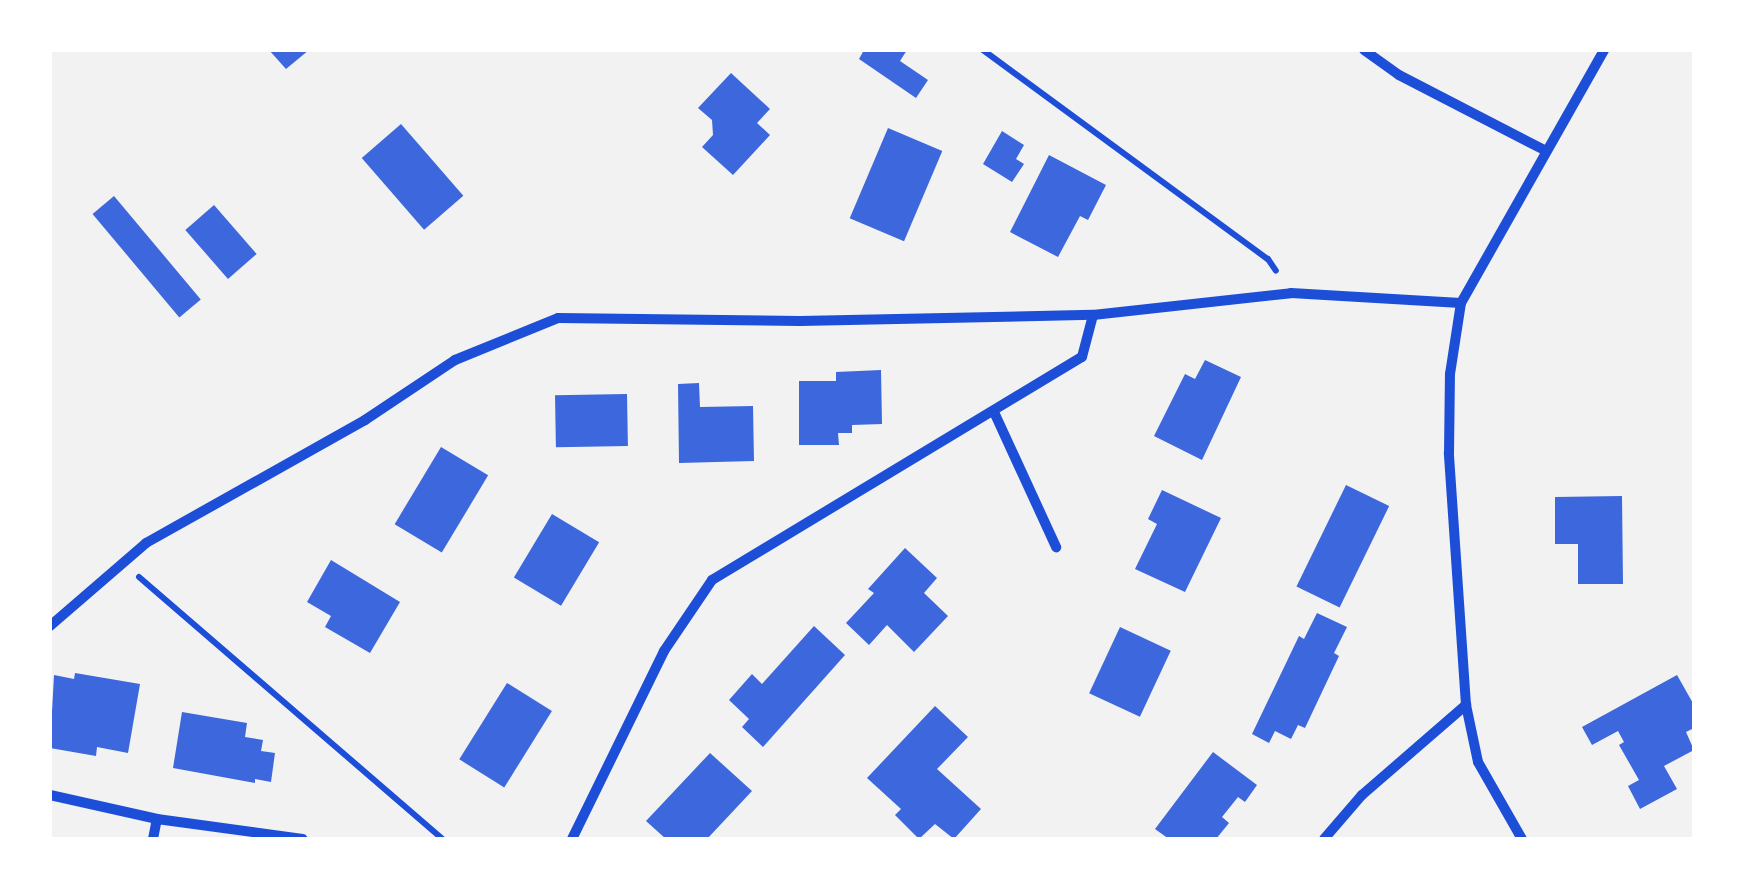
<!DOCTYPE html>
<style>
body{margin:0}
#map{position:relative;width:1744px;height:889px;overflow:hidden;background:#f2f2f2;font-family:"Sofia Sans Condensed",sans-serif}
div>[style]{position:absolute}
[style*='--x']{left:calc(var(--x)*1px);top:calc(var(--y)*1px);width:calc(var(--w)*1px);rotate:calc(var(--a)*1deg)}
.building>*{inset:0;background:#3d67dc;transform-origin:0 0}
.path>*{height:6px;margin:-3px;padding:0 3px;transform-origin:3px;border-radius:3px;background:#1d4ed8}
.minor>*{height:10px;margin:-5px;padding:0 5px;transform-origin:5px;border-radius:5px;background:#1d4ed8}
span{translate:-50% -50%;white-space:nowrap;text-align:center;line-height:1.15;-webkit-text-stroke:10px #fff;paint-order:stroke}
.frame{position:absolute;inset:0;border:52px solid #fff;pointer-events:none}
</style>
<div id="map">
<div class="building">
<div style="clip-path:polygon(269px 50px,309px 50px,286px 69px)"></div>
<div style="clip-path:polygon(864px 50px,907px 50px,900px 61px,928px 80px,916px 98px,859px 59px)"></div>
<div style="clip-path:polygon(731px 73px,770px 109px,757px 123px,770px 135px,733px 175px,702px 147px,713px 135px,712px 120px,698px 108px)"></div>
<div style="left:401px;top:124px;width:95px;height:52px;rotate:49deg"></div>
<div style="left:888px;top:128px;width:59px;height:98px;rotate:23deg"></div>
<div style="clip-path:polygon(1002px 131px,1024px 145px,1016px 159px,1024px 164px,1012px 182px,983px 164px)"></div>
<div style="clip-path:polygon(1049px 155px,1106px 185px,1088px 220px,1080px 216px,1058px 257px,1010px 232px)"></div>
<div style="left:114px;top:196px;width:135px;height:28px;rotate:50deg"></div>
<div style="left:214px;top:205px;width:65px;height:38px;rotate:49deg"></div>
<div style="clip-path:polygon(1205px 360px,1241px 377px,1202px 460px,1154px 436px,1185px 374px,1195px 379px)"></div>
<div style="clip-path:polygon(881px 370px,882px 424px,852px 425px,852px 433px,838px 433px,839px 445px,799px 445px,799px 381px,836px 381px,836px 372px)"></div>
<div style="clip-path:polygon(699px 383px,700px 407px,753px 406px,754px 461px,679px 463px,678px 384px)"></div>
<div style="left:627px;top:394px;width:52px;height:72px;rotate:89deg"></div>
<div style="left:441px;top:447px;width:55px;height:90px;rotate:31deg"></div>
<div style="left:1346px;top:485px;width:48px;height:113px;rotate:26deg"></div>
<div style="clip-path:polygon(1162px 490px,1221px 518px,1185px 592px,1135px 569px,1157px 524px,1148px 519px)"></div>
<div style="clip-path:polygon(1622px 496px,1623px 584px,1578px 584px,1578px 544px,1555px 544px,1555px 497px)"></div>
<div style="left:552px;top:514px;width:55px;height:74px;rotate:31deg"></div>
<div style="clip-path:polygon(905px 548px,937px 578px,924px 593px,948px 616px,914px 652px,887px 625px,869px 645px,846px 623px,874px 593px,868px 589px)"></div>
<div style="clip-path:polygon(331px 560px,400px 602px,370px 653px,325px 627px,331px 616px,307px 602px)"></div>
<div style="clip-path:polygon(1317px 613px,1347px 627px,1334px 653px,1339px 656px,1305px 728px,1298px 725px,1291px 739px,1275px 731px,1269px 743px,1252px 734px,1299px 636px,1304px 639px)"></div>
<div style="clip-path:polygon(814px 626px,845px 655px,763px 747px,742px 727px,749px 719px,729px 700px,752px 674px,762px 684px)"></div>
<div style="left:1120px;top:627px;width:56px;height:73px;rotate:25deg"></div>
<div style="clip-path:polygon(75px 673px,140px 684px,128px 753px,97px 747px,96px 756px,50px 748px,54px 675px,74px 679px)"></div>
<div style="clip-path:polygon(1677px 675px,1694px 705px,1694px 728px,1686px 732px,1694px 750px,1664px 766px,1677px 789px,1640px 809px,1628px 786px,1639px 780px,1619px 745px,1624px 742px,1618px 731px,1592px 745px,1582px 727px)"></div>
<div style="left:507px;top:683px;width:53px;height:90px;rotate:32deg"></div>
<div style="clip-path:polygon(935px 706px,968px 737px,937px 769px,981px 809px,954px 839px,935px 824px,919px 839px,895px 815px,901px 809px,867px 778px)"></div>
<div style="clip-path:polygon(182px 712px,247px 723px,245px 737px,263px 740px,261px 751px,275px 753px,271px 782px,255px 779px,255px 783px,173px 768px)"></div>
<div style="clip-path:polygon(1213px 752px,1257px 785px,1245px 802px,1238px 797px,1222px 817px,1229px 823px,1216px 839px,1169px 839px,1155px 829px)"></div>
<div style="clip-path:polygon(710px 753px,752px 791px,707px 839px,666px 839px,646px 821px)"></div>
</div>
<div class="path">
<div style="--x:983;--y:50;--w:353;--a:36.3"></div>
<div style="--x:1268;--y:259;--w:14;--a:56"></div>
<div style="--x:139;--y:577;--w:401;--a:40.8"></div>
</div>
<div class="minor">
<div style="--x:1364;--y:50;--w:43;--a:35.5"></div>
<div style="--x:1399;--y:75;--w:165;--a:27.3"></div>
<div style="--x:994;--y:412;--w:149;--a:65.3"></div>
<div style="--x:50;--y:626;--w:127;--a:-40.8"></div>
<div style="--x:146;--y:543;--w:251;--a:-29.3"></div>
<div style="--x:365;--y:420;--w:108;--a:-33.7"></div>
<div style="--x:455;--y:360;--w:111;--a:-22.2"></div>
<div style="--x:558;--y:318;--w:242;--a:0.7"></div>
<div style="--x:800;--y:321;--w:293;--a:-1.2"></div>
<div style="--x:1093;--y:315;--w:199;--a:-6.3"></div>
<div style="--x:1291;--y:293;--w:170;--a:3.4"></div>
<div style="--x:1466;--y:705;--w:58;--a:78.1"></div>
<div style="--x:1478;--y:762;--w:89;--a:60.3"></div>
<div style="--x:50;--y:795;--w:110;--a:12.6"></div>
<div style="--x:153;--y:839;--w:20;--a:-79"></div>
<div style="--x:157;--y:819;--w:147;--a:7.8"></div>
<div style="--x:572;--y:839;--w:209;--a:-63.9"></div>
<div style="--x:664;--y:651;--w:86;--a:-55.9"></div>
<div style="--x:712;--y:580;--w:432;--a:-31.1"></div>
<div style="--x:1082;--y:357;--w:43;--a:-75.3"></div>
<div style="--x:1324;--y:839;--w:58;--a:-49.2"></div>
<div style="--x:1362;--y:795;--w:138;--a:-40.9"></div>
<div style="--x:1466;--y:705;--w:253;--a:-93.9"></div>
<div style="--x:1449;--y:453;--w:79;--a:-89.3"></div>
<div style="--x:1450;--y:374;--w:72;--a:-81.2"></div>
<div style="--x:1461;--y:303;--w:291;--a:-60.5"></div>
</div>
<div class="frame"></div>
</div>
